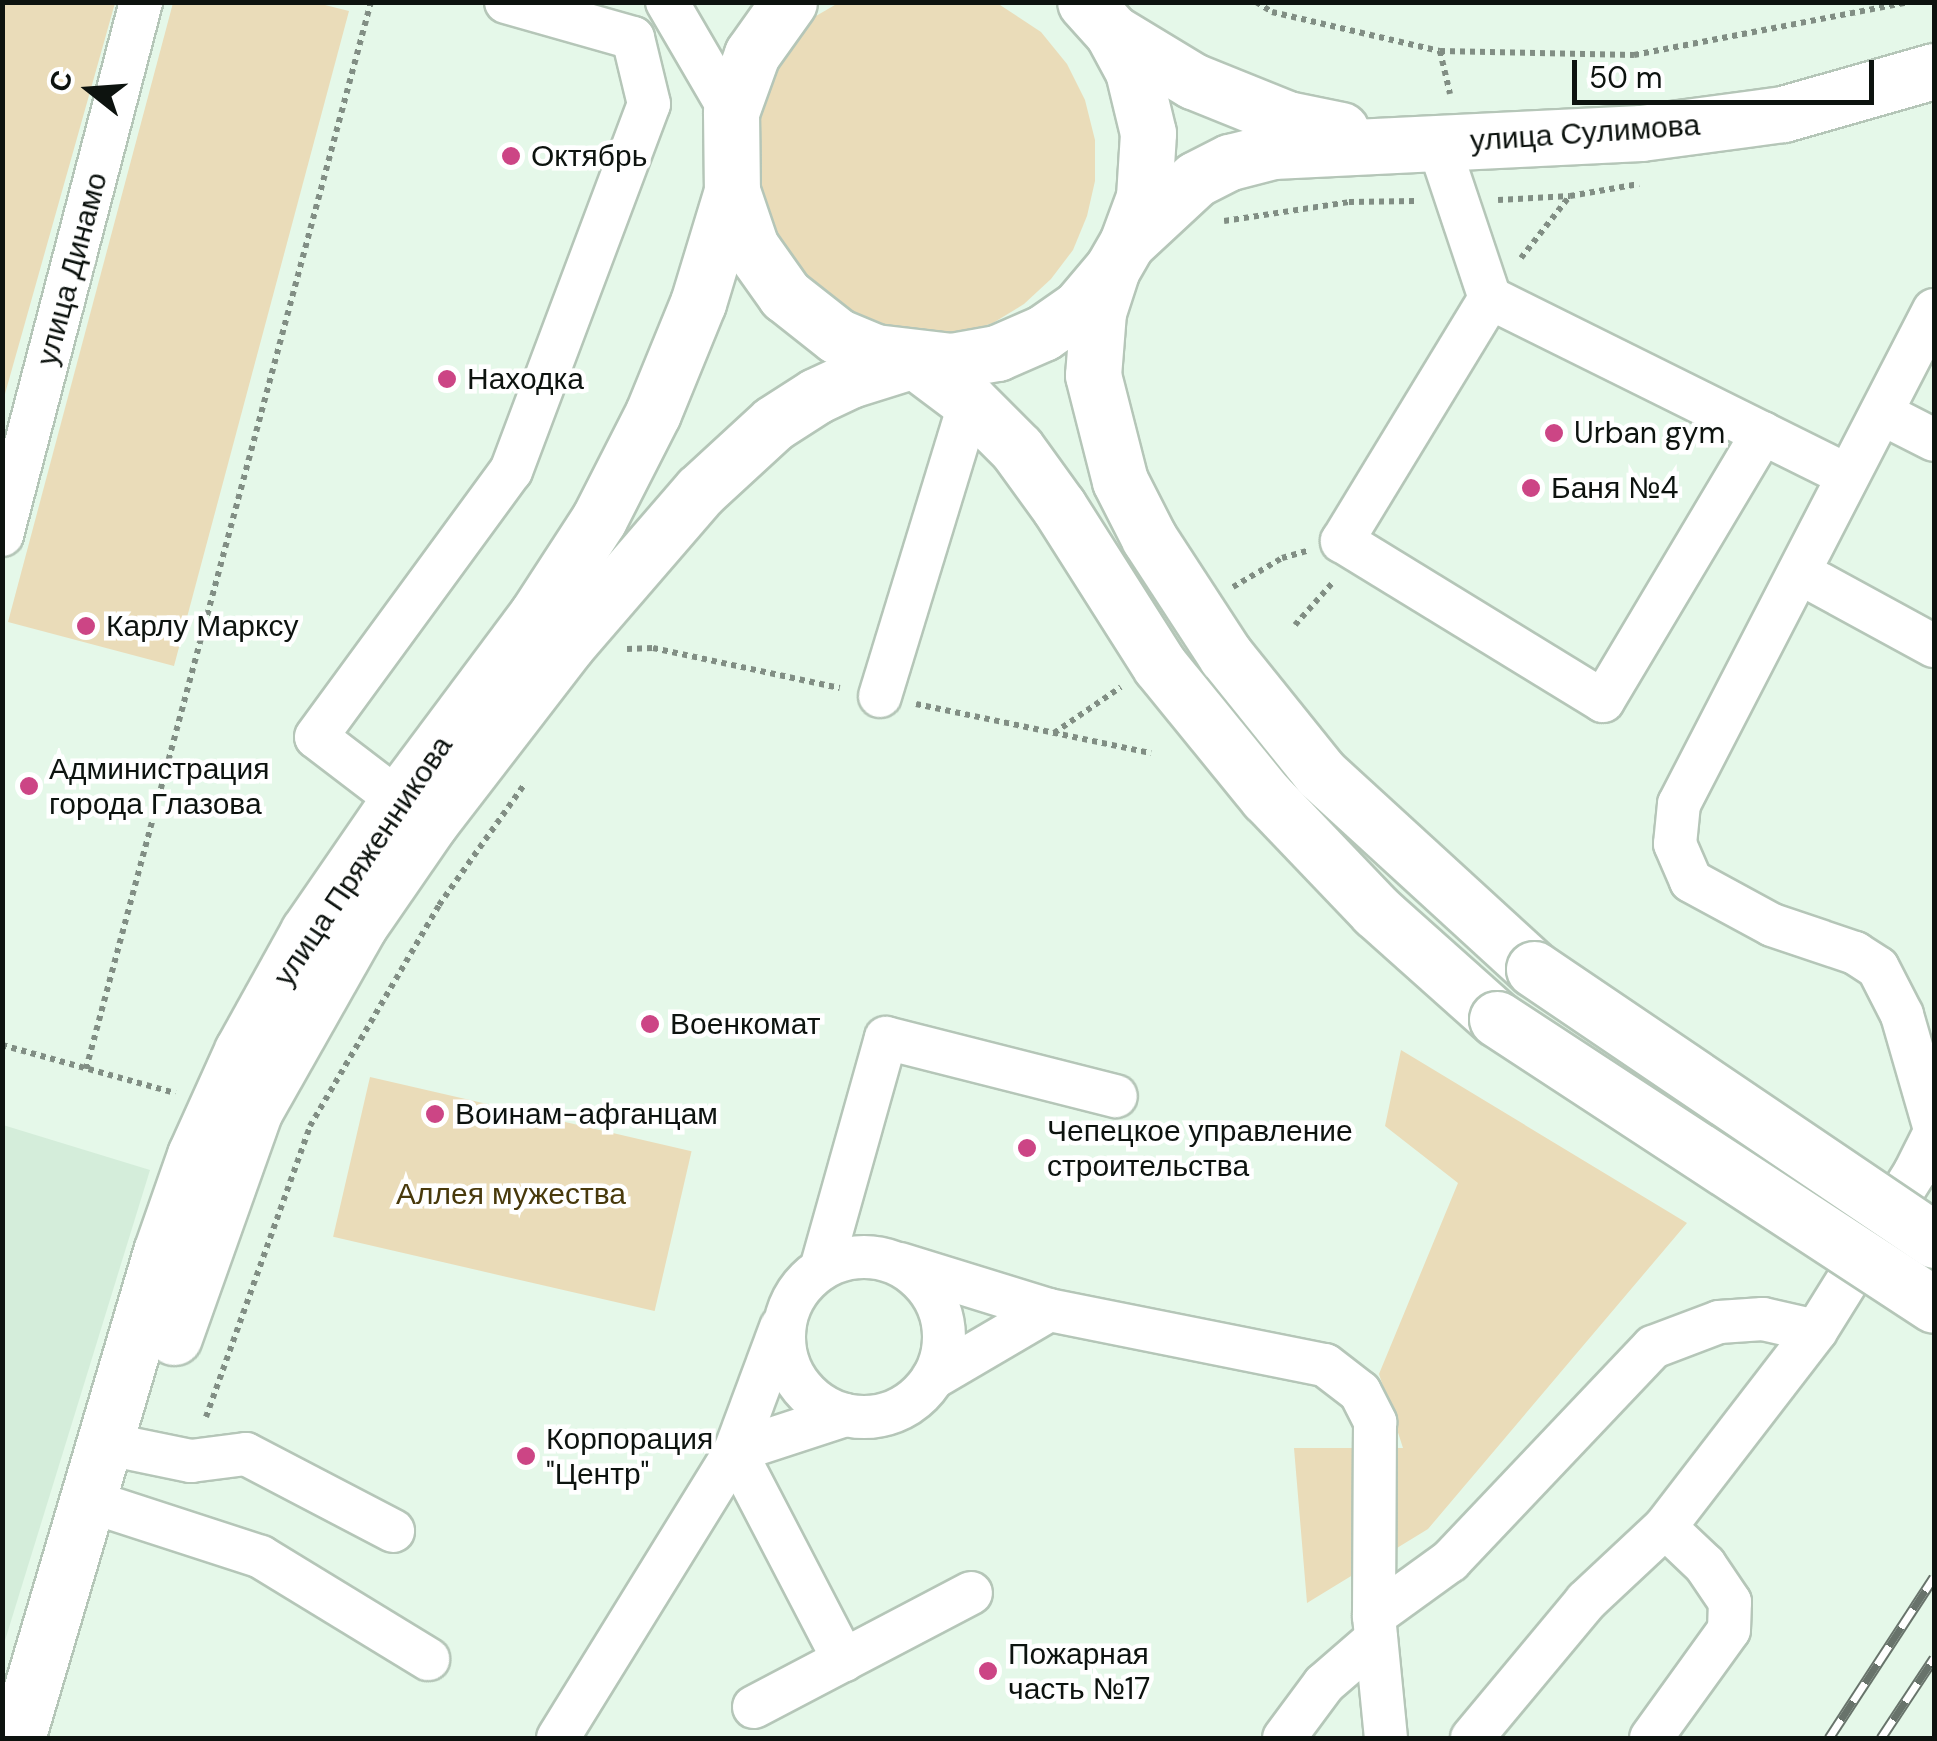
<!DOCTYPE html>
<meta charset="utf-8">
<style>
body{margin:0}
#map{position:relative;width:1937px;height:1741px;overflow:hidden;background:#e5f8e9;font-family:"DM Sans",sans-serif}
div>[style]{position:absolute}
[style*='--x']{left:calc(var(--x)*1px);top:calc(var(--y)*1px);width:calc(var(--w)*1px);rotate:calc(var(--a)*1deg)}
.built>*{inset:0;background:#d4edda}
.green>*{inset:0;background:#eadcb9;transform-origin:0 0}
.path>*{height:6px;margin-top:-3px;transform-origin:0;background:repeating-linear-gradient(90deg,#818e84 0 5px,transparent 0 10px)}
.roads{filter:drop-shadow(2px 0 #b5c6b8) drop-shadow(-2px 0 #b5c6b8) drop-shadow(0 2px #b5c6b8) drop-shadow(0 -2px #b5c6b8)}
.minor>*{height:42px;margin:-21px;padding:0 21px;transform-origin:21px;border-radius:21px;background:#fff}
.minor>.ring{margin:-21px;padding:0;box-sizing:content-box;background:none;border:42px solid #fff;border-radius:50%}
.major>*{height:55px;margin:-27.5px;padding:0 27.5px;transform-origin:27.5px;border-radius:27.5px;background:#fff}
.rail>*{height:11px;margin-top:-5.5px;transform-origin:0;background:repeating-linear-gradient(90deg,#fff 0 22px,#68736b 0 44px);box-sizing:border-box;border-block:2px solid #68736b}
.bridges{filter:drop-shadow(2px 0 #b5c6b8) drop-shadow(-2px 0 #b5c6b8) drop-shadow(0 2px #b5c6b8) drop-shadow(0 -2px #b5c6b8)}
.major-bridge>*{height:55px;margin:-27.5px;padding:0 27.5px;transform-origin:27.5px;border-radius:27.5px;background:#fff}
.dots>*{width:28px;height:28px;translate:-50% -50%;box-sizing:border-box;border:5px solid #fff;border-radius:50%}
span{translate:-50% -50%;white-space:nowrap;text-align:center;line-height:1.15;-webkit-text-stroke:9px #fff;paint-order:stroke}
.street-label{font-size:30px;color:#0d130f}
.poi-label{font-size:30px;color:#0d130f}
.left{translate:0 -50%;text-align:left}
.park-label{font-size:30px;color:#48390b}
.frame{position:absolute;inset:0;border:5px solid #0d130f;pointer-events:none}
.north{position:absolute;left:40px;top:40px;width:100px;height:100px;-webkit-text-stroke:8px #fff;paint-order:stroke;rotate:287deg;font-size:28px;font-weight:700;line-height:40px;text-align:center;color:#0d130f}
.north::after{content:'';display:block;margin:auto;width:35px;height:45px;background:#0d130f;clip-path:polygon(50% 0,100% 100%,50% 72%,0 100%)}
.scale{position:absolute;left:1572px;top:60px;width:302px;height:45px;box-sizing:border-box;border:5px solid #0d130f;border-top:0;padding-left:12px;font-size:30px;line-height:35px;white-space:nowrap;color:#0d130f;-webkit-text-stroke:8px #fff;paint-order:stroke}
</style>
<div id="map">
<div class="built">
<div style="clip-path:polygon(3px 1125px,150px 1170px,3px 1647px,2px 1125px)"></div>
</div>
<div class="green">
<div style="clip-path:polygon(3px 2px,115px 3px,3px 401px,2px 3px)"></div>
<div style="clip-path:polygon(840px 2px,997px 3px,1041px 32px,1067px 64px,1085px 100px,1095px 140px,1095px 181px,1087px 216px,1073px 250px,1051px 279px,1024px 304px,993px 323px,959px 334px,887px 336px,792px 286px,740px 154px,785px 42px,816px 16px)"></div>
<div style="clip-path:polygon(173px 3px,317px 3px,349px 11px,174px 666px,8px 622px)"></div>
<div style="clip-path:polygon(1401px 1050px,1687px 1223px,1428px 1529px,1307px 1603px,1294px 1448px,1403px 1448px,1379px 1374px,1458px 1183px,1385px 1126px)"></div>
<div style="left:370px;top:1077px;width:330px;height:164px;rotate:13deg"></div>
</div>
<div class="path">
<div style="--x:1256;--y:2;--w:19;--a:32"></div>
<div style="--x:1272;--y:12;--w:172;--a:13.1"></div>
<div style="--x:1440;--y:51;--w:194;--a:1.2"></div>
<div style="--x:1634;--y:55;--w:280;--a:-10.9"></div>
<div style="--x:1440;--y:51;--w:44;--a:76.9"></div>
<div style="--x:1498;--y:200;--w:72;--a:-3.2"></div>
<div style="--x:1570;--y:196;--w:70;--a:-9.9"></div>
<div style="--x:1224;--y:221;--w:126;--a:-8.6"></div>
<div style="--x:1349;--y:202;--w:66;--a:-0.9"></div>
<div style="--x:1521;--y:258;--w:78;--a:-51.8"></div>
<div style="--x:1233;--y:587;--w:57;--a:-30.6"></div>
<div style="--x:1282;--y:558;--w:26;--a:-16"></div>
<div style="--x:1295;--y:625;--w:59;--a:-48.4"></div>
<div style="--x:627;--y:649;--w:26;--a:-2"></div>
<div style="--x:653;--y:648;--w:191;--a:12.1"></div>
<div style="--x:916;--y:704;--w:240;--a:11.8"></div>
<div style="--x:1054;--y:733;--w:81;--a:-34.5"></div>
<div style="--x:2;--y:1045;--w:180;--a:15.5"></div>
<div style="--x:86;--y:1069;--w:1104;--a:-75.05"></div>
<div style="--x:206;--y:1417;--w:309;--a:-70.3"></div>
<div style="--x:310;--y:1126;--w:256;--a:-59.7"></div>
<div style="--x:439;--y:905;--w:147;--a:-54.7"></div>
</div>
<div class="roads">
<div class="minor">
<div style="--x:667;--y:2;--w:127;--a:59.8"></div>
<div style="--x:1438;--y:143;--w:163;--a:71.5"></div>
<div style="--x:1490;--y:298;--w:398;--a:26.4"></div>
<div style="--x:1490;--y:298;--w:285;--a:121.3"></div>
<div style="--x:1342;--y:541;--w:306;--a:31.5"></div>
<div style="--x:1603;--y:701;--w:312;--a:-59.2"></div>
<div style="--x:1934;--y:310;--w:556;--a:117.3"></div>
<div style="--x:1679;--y:804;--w:40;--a:95.7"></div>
<div style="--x:1675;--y:844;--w:40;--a:66.6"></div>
<div style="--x:1691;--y:881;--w:92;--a:28.5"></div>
<div style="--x:1772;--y:925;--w:88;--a:18.6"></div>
<div style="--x:1855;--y:953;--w:27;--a:33"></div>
<div style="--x:1878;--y:968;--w:53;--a:62.9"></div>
<div style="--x:1902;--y:1015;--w:116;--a:73.9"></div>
<div style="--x:1883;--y:414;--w:57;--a:27"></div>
<div style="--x:2;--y:535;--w:551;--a:-75.38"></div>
<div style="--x:1800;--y:573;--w:153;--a:28.6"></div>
<div style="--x:880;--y:696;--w:307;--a:-73"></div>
<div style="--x:422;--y:818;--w:133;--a:-142.6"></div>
<div style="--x:316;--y:737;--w:330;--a:-53.8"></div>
<div style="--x:511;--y:471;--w:392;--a:-69.4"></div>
<div style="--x:649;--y:104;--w:68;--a:-103.6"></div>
<div style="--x:633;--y:38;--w:132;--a:-164.2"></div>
<div class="ring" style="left:784px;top:1257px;width:118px;height:118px"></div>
<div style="--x:900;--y:1264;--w:156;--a:17.2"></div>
<div style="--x:1049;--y:1310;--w:281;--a:11.3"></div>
<div style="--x:1325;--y:1365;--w:44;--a:37.6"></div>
<div style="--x:1360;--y:1392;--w:34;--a:63"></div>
<div style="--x:1375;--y:1422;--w:194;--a:90.3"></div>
<div style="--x:1374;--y:1616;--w:123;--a:84.4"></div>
<div style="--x:821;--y:1269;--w:240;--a:-74.3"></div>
<div style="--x:886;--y:1038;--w:237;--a:14.2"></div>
<div style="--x:933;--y:1378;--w:134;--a:-30.4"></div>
<div style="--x:103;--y:1443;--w:90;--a:11.6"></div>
<div style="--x:191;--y:1461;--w:55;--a:-7.3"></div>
<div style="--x:246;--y:1454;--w:166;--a:27.6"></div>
<div style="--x:735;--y:1451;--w:236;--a:62.5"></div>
<div style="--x:735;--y:1451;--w:116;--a:-18.1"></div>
<div style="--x:86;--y:1500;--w:184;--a:18"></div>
<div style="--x:261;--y:1557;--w:196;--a:31.4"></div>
<div style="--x:1374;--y:1616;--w:94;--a:-35.9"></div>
<div style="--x:1450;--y:1561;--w:295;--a:-46.5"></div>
<div style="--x:1653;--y:1347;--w:71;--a:-20.7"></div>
<div style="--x:1719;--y:1322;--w:44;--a:-3.9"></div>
<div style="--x:1763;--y:1319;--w:54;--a:12.8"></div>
<div style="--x:754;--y:1707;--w:245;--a:-27.7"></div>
<div style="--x:558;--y:1738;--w:337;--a:-58.3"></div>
<div style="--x:735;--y:1451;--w:132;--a:-69.6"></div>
<div style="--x:1284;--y:1738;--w:67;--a:-53.5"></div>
<div style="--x:1324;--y:1684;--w:69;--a:-40.9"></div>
<div style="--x:1472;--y:1738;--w:178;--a:-50.2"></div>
<div style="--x:1586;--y:1601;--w:108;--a:-43.1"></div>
<div style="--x:1665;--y:1527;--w:247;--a:-52.4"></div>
<div style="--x:1816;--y:1331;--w:187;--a:-58.1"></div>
<div style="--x:1915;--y:1172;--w:42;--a:-63.4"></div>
<div style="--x:1651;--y:1738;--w:133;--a:-54.2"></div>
<div style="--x:1729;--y:1630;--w:28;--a:-88"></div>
<div style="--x:1730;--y:1602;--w:45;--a:-124"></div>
<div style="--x:1705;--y:1565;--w:55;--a:-136.5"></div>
</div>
<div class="major">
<div style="--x:789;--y:2;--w:64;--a:125.4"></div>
<div style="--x:752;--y:54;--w:62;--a:109.9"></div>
<div style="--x:731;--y:112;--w:79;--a:89.3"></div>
<div style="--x:732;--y:191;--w:59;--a:71.3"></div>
<div style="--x:751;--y:247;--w:59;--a:54.7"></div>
<div style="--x:785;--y:295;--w:66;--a:38.3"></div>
<div style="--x:837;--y:336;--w:41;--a:22.8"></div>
<div style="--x:875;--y:352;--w:77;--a:6.8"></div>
<div style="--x:951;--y:361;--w:47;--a:-9.9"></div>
<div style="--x:997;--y:353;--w:50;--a:-23.5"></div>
<div style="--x:1043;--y:333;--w:44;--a:-34.8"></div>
<div style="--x:1079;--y:308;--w:51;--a:-49.8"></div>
<div style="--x:1112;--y:269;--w:30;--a:-60"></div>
<div style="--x:1127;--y:243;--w:49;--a:-69.7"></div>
<div style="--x:1144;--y:197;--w:64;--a:-86.4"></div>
<div style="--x:1148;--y:133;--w:64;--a:-103.6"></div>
<div style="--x:1133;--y:71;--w:44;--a:-118.3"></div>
<div style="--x:1112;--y:32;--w:40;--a:-132"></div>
<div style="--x:1112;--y:32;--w:95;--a:31.2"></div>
<div style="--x:1193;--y:81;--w:101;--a:22"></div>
<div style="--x:1287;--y:119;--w:55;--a:11.5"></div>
<div style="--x:1129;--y:241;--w:91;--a:-42.8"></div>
<div style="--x:1196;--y:179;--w:38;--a:-27"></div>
<div style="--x:1230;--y:162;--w:44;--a:-14.3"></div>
<div style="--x:1273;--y:151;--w:368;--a:-2.8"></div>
<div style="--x:1641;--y:133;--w:143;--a:-7.6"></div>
<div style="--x:1783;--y:114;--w:157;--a:-15.9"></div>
<div style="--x:1111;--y:272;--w:42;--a:108"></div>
<div style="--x:1098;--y:312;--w:63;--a:94.5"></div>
<div style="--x:1093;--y:375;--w:109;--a:75.7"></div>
<div style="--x:1120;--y:481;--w:64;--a:63"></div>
<div style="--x:1149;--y:538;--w:141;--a:56.9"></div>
<div style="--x:1226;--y:656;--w:150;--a:51.2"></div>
<div style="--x:1320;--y:773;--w:290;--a:42.5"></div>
<div style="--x:914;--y:360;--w:70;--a:36.9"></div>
<div style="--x:970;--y:402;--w:66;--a:45"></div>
<div style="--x:1017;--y:449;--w:72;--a:54.1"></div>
<div style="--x:1059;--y:507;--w:188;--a:57.6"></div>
<div style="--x:1160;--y:666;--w:169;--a:50.8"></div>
<div style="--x:1267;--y:797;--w:158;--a:46.3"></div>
<div style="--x:1376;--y:911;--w:162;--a:41.8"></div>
<div style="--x:174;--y:1337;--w:241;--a:-70.4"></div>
<div style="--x:255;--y:1110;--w:211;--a:-60.5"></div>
<div style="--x:359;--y:926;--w:125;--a:-55.4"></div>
<div style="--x:430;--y:823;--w:225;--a:-52.4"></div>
<div style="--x:567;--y:645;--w:203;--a:-49.2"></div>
<div style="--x:700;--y:491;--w:100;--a:-42.6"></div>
<div style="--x:774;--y:423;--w:50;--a:-32.7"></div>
<div style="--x:816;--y:396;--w:38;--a:-25"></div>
<div style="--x:850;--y:380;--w:67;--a:-17.4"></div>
<div style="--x:17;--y:1738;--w:507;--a:-73.5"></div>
<div style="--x:161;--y:1252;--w:103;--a:-70.7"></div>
<div style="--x:195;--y:1155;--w:114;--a:-65.7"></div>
<div style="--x:242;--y:1051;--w:136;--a:-61"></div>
<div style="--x:308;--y:932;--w:159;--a:-55.5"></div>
<div style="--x:398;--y:801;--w:231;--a:-53.3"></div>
<div style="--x:536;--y:616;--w:116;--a:-57"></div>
<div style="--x:599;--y:519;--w:119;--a:-63"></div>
<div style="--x:653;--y:413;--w:119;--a:-67.8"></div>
<div style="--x:698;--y:303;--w:117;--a:-73.1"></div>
</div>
</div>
<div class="rail">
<div style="--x:1829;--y:1738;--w:192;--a:-56.9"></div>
<div style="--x:1881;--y:1738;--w:96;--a:-56.5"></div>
</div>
<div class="bridges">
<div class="major-bridge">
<div style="--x:1534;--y:969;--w:483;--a:34.1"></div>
<div style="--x:1497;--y:1019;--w:522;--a:33.2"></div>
</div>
</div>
<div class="dots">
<div style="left:511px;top:156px;background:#cc4585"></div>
<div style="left:447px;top:379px;background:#cc4585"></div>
<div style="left:1554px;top:433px;background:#cc4585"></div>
<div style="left:1531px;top:488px;background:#cc4585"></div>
<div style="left:86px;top:626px;background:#cc4585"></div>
<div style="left:29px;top:786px;background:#cc4585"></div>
<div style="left:650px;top:1024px;background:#cc4585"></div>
<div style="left:435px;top:1114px;background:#cc4585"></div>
<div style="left:1027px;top:1148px;background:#cc4585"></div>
<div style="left:526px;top:1456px;background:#cc4585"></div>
<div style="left:988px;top:1671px;background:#cc4585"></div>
</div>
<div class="street-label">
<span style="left:1585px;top:133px;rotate:-4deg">улица Сулимова</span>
<span style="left:72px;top:269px;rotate:-75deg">улица Динамо</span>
<span style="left:363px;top:861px;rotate:-56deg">улица Пряженникова</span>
</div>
<div class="poi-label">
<span class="left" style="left:531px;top:156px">Октябрь</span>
<span class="left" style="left:467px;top:379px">Находка</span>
<span class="left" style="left:1574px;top:433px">Urban gym</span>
<span class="left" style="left:1551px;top:488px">Баня №4</span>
<span class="left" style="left:106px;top:626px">Карлу Марксу</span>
<span class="left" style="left:49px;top:786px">Администрация<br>города Глазова</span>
<span class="left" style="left:670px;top:1024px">Военкомат</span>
<span class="left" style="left:455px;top:1114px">Воинам-афганцам</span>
<span class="left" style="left:1047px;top:1148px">Чепецкое управление<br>строительства</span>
<span class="left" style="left:546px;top:1456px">Корпорация<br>"Центр"</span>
<span class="left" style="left:1008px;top:1671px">Пожарная<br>часть №17</span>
</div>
<div class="park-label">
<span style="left:511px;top:1194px">Аллея мужества</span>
</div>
<div class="frame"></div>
<div class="north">С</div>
<div class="scale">50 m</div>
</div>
